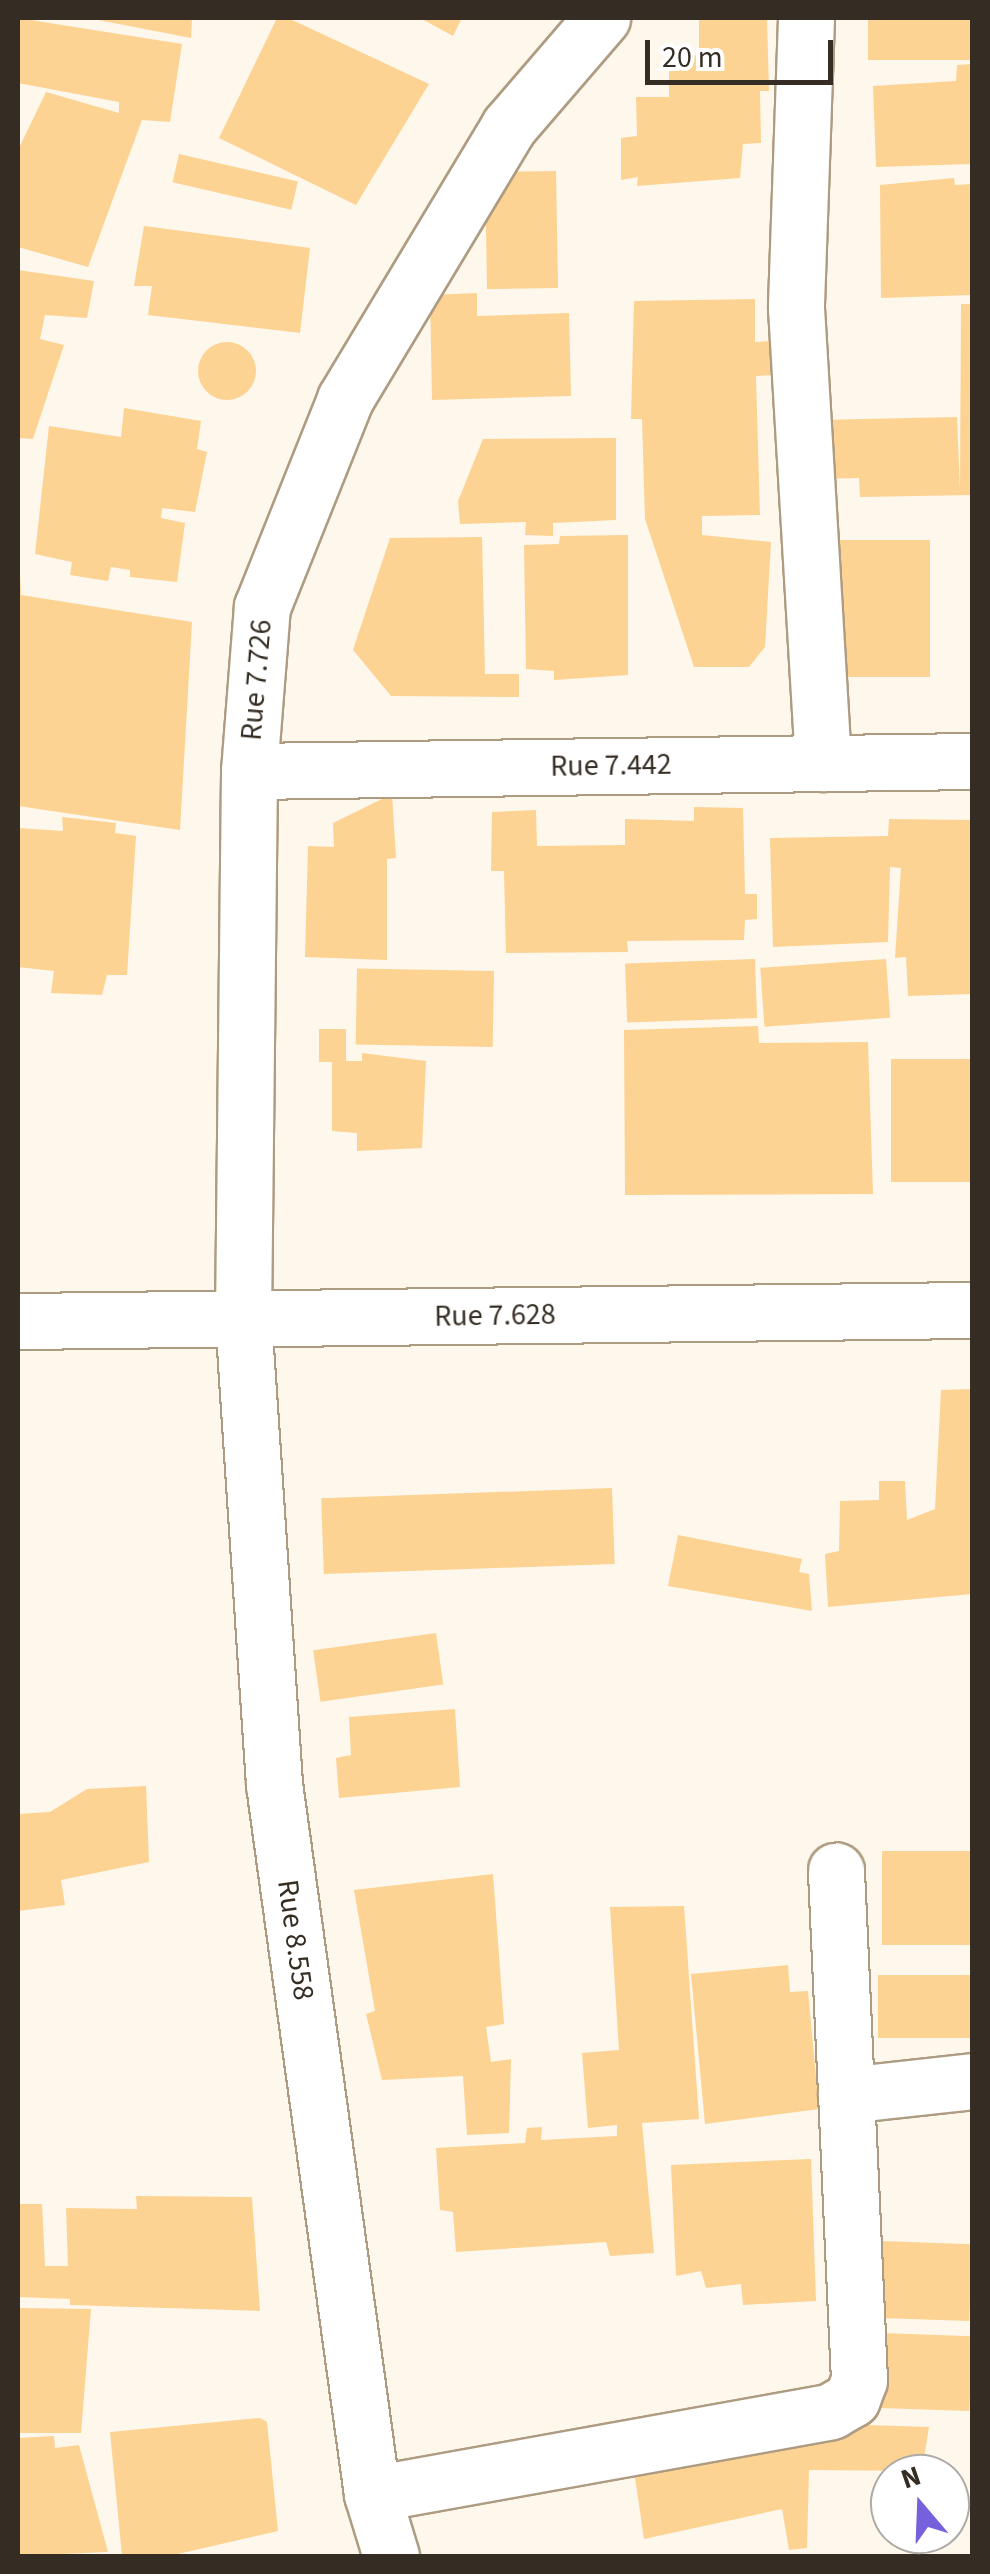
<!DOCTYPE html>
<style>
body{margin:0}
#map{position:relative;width:990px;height:2574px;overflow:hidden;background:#fef7eb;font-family:"Source Sans 3",sans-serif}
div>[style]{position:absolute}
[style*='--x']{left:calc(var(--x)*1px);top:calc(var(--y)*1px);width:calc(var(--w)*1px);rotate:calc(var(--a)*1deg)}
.building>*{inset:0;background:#fcd393;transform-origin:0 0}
.round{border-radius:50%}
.roads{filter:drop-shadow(2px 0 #ae9c82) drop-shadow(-2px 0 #ae9c82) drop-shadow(0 2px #ae9c82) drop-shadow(0 -2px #ae9c82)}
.street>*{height:55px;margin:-27.5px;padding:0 27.5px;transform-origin:27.5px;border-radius:27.5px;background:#fff}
.secondary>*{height:55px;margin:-27.5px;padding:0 27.5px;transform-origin:27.5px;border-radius:27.5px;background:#fff}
span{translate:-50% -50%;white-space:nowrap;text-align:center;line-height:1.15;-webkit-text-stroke:8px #fff;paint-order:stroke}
.street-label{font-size:30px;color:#352d23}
.frame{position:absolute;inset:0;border:20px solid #352d23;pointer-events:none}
.north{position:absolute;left:870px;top:2454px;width:100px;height:100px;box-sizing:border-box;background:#fff;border:2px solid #aeaba7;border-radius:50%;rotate:341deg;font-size:28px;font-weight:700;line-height:40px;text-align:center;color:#352d23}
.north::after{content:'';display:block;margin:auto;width:35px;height:45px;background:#7760db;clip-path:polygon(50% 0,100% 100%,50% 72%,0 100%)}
.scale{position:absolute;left:645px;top:40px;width:188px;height:45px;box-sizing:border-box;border:5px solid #352d23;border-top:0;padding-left:12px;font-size:30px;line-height:35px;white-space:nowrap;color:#352d23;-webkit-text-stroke:8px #fff;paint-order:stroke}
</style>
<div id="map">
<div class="building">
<div style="clip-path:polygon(18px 18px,182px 44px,170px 122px,142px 120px,88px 267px,18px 247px,18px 150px,46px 92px,119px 113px,119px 102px,18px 83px)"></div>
<div style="clip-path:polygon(93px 18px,192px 18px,191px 38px,93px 19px)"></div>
<div style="clip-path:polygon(277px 18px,288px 18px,429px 84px,356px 205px,219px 138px)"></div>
<div style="clip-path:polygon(420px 18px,462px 18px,453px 36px)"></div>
<div style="clip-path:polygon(699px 18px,767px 19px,769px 91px,760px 91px,761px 143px,743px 144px,740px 178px,637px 186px,638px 177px,621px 180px,621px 138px,637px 136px,636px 97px,669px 97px,669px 59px,699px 55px)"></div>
<div style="left:868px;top:18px;width:104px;height:42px"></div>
<div style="clip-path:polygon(972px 64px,972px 164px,876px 167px,873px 86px,956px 81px,957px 65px)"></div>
<div style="left:179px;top:154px;width:122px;height:29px;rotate:13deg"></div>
<div style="left:556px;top:171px;width:117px;height:71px;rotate:89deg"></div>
<div style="clip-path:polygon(954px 178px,955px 185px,972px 184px,972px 295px,881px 298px,880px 185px)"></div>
<div style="clip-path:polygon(144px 226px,310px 248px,300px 333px,148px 315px,152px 286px,134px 286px)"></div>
<div style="clip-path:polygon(18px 270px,94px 281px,87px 318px,45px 315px,40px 339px,64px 345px,33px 439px,18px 438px)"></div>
<div style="clip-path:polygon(477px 293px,477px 316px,569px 313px,571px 396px,432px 400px,430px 295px)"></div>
<div style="clip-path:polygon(755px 299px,755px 342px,773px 341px,773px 375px,756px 376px,760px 515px,702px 516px,702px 535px,771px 542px,765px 647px,749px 667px,694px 667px,645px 519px,642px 419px,631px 419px,634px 301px)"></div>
<div style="clip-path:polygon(961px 304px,972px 304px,972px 495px,860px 497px,859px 478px,818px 479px,816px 420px,957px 417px,960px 489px)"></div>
<div class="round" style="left:198px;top:342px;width:58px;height:58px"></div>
<div style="clip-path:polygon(124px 408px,201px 421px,197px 449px,207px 452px,195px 512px,162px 508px,161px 518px,185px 523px,177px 582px,130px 577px,130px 570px,111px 567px,108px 581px,70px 575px,72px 562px,35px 554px,49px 426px,121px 437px)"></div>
<div style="clip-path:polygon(616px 438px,616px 520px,553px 523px,553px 536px,525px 535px,526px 522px,460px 524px,458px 501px,483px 439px)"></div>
<div style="clip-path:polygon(18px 532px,21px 595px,192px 622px,180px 830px,18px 806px)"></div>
<div style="clip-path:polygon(628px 535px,628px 675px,554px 680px,554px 671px,526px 669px,524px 545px,559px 544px,560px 536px)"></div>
<div style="clip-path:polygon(482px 537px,485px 674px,519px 674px,519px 697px,391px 696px,353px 650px,390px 538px)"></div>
<div style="left:834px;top:540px;width:96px;height:137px"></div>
<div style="clip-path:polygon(392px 794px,396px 858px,387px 859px,387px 960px,305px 957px,308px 846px,334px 847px,333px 823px)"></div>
<div style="clip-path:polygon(694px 807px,743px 808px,745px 894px,757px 894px,757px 919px,745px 920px,744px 940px,627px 941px,628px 952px,506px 953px,504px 871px,491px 871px,492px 812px,536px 810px,537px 846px,625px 845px,625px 819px,694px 821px)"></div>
<div style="clip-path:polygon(62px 817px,116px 823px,115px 833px,136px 836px,127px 975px,107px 975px,102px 995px,51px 993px,54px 971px,18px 967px,18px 828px,63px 831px)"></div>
<div style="clip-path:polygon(889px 819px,972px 820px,972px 994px,908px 996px,906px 957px,895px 958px,901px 868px,890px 867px,888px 942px,773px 947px,770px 838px,888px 836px)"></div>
<div style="left:755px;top:959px;width:59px;height:130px;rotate:88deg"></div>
<div style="left:886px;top:959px;width:59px;height:126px;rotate:86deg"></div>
<div style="left:494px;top:971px;width:76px;height:137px;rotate:91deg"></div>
<div style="clip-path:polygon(758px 1026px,759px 1043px,868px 1042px,873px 1194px,625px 1195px,624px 1030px)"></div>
<div style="clip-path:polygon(319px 1029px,346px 1029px,346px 1061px,362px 1061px,362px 1053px,426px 1061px,422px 1148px,357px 1151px,357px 1133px,332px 1131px,332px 1062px,319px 1062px)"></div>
<div style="left:972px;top:1059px;width:123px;height:81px;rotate:90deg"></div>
<div style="clip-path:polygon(972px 1389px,972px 1594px,828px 1607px,825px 1554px,839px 1551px,840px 1501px,879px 1500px,879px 1481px,905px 1481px,907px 1520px,935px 1509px,941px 1390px)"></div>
<div style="left:612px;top:1488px;width:76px;height:291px;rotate:88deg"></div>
<div style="clip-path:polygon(678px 1535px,802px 1559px,799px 1572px,809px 1574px,812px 1611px,668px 1586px)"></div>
<div style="left:436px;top:1633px;width:52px;height:124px;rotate:82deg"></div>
<div style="clip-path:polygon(455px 1709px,460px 1787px,339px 1798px,336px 1758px,351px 1755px,349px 1717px)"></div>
<div style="clip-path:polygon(146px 1786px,149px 1862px,61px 1880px,65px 1905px,18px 1911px,18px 1814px,50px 1812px,87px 1789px)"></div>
<div style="left:972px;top:1851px;width:94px;height:90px;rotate:90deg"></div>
<div style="clip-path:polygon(493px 1874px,504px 2024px,486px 2027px,491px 2062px,511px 2059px,509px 2133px,467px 2135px,463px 2076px,382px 2080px,366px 2014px,375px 2011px,354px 1890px)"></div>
<div style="clip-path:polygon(684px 1906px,699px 2119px,642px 2123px,654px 2253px,610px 2256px,606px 2242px,456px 2252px,453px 2212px,440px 2210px,436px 2148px,525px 2143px,527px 2128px,542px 2127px,541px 2140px,617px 2136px,617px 2125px,588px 2128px,582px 2053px,619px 2050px,610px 1907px)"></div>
<div style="clip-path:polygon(788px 1965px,790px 1992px,808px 1991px,819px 2109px,705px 2124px,691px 1974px)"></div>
<div style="left:972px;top:1975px;width:63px;height:94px;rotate:90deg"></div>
<div style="clip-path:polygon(811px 2159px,816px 2301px,743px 2305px,741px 2284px,706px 2288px,701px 2271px,676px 2276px,671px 2165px)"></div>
<div style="clip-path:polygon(136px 2196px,252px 2197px,260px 2311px,70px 2305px,70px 2299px,18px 2297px,18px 2204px,42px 2204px,45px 2266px,68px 2266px,66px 2208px,137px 2209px)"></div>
<div style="left:882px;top:2241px;width:90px;height:77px;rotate:2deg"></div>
<div style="clip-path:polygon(18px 2308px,91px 2309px,81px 2433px,18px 2433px)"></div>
<div style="left:882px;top:2333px;width:90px;height:75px;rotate:2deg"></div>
<div style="clip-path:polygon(260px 2418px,267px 2422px,278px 2531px,169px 2556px,122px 2556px,110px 2432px)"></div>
<div style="clip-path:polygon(805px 2423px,929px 2427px,922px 2471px,809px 2470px,807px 2548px,789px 2550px,782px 2509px,644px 2539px,632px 2457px)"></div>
<div style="clip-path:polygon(54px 2436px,55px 2448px,79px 2445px,108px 2552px,18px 2556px,18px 2438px)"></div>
</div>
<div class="roads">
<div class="street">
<div style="--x:806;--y:18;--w:290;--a:92"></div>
<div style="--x:796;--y:308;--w:456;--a:86.6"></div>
<div style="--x:249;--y:771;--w:723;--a:-0.79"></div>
<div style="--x:846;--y:2095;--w:127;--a:-6.3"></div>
<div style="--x:372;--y:2494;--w:466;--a:-10.2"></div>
<div style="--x:831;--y:2411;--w:24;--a:-30"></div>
<div style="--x:852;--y:2399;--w:20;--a:-70"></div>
<div style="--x:859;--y:2380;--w:510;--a:-92.59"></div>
<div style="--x:391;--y:2556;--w:65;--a:-107"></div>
<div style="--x:372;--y:2494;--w:717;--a:-97.86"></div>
<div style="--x:274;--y:1784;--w:466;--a:-93.8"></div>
<div style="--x:243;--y:1319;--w:548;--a:-89.37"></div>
<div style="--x:249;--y:771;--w:165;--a:-85.5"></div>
<div style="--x:262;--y:607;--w:224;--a:-68.2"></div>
<div style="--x:345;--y:399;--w:318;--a:-59"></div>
<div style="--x:509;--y:126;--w:143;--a:-49.3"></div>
</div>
<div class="secondary">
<div style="--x:18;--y:1321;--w:954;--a:-0.66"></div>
</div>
</div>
<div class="street-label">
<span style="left:257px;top:680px;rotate:-85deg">Rue 7.726</span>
<span style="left:611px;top:766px;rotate:-1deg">Rue 7.442</span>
<span style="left:495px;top:1316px;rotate:-1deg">Rue 7.628</span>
<span style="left:295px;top:1940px;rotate:82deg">Rue 8.558</span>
</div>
<div class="frame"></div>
<div class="north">N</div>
<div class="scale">20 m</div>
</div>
